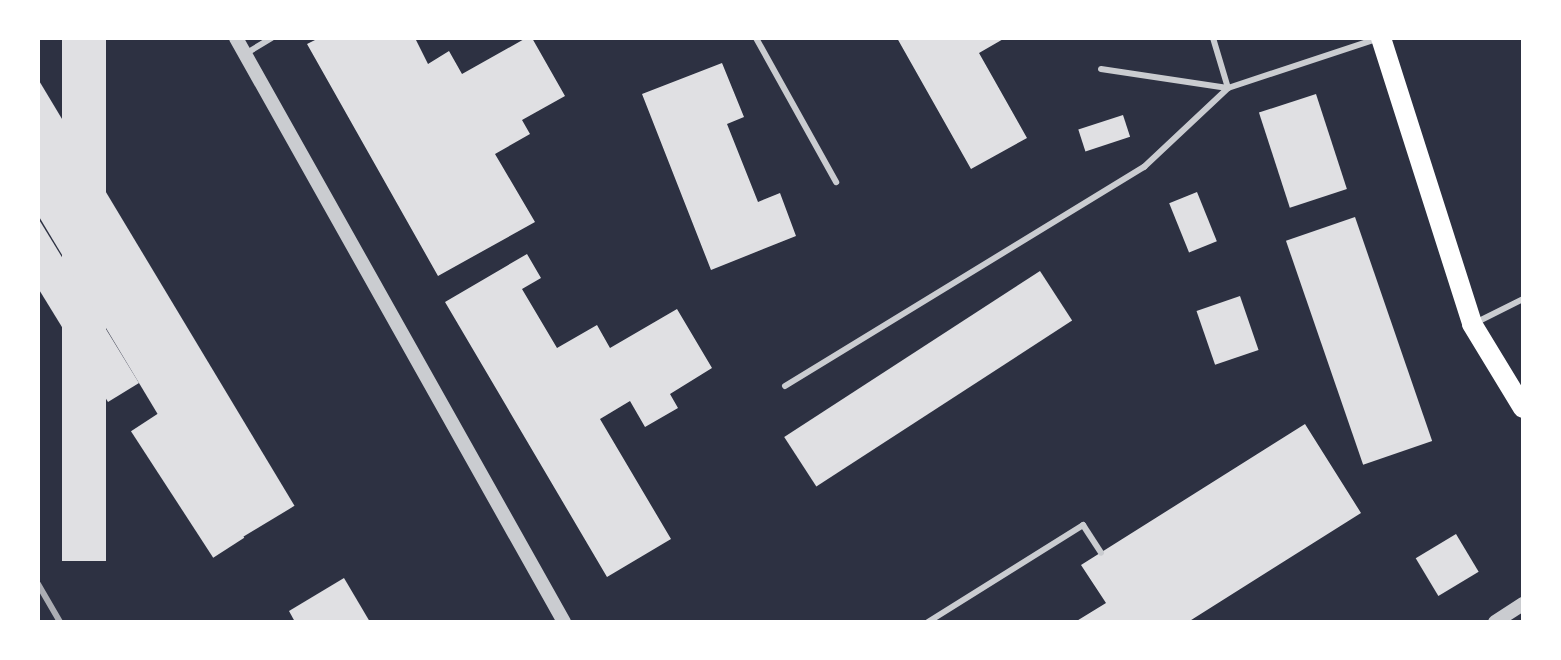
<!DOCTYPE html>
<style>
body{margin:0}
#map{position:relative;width:1561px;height:660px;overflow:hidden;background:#2d3142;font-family:Commissioner,sans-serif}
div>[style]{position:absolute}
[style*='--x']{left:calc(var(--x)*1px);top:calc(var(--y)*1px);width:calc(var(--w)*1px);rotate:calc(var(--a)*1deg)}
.building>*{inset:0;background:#e0e0e3;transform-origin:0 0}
.service>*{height:6px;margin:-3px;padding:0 3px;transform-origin:3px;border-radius:3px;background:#caccd0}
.tertiary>*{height:14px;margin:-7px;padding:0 7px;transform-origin:7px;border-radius:7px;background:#caccd0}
.primary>*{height:20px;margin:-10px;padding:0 10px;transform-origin:10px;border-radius:10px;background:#fff}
.rail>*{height:6px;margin:-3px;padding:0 3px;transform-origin:3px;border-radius:3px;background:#abadb3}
span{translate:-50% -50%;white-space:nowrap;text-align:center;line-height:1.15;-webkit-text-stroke:6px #fff;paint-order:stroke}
.frame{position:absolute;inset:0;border:40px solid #fff;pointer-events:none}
</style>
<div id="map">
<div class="building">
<div style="left:62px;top:38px;width:44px;height:523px"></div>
<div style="clip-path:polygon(319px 38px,415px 38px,428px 64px,449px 51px,462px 74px,526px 38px,532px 38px,565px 96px,522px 120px,530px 134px,495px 154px,535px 222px,438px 276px,307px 44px)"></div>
<div style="clip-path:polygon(897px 38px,1005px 38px,979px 53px,1027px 138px,971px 169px)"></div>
<div style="clip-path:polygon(722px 63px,744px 117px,727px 124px,758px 202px,780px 193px,796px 236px,711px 270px,642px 94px)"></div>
<div style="left:38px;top:79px;width:498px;height:70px;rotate:59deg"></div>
<div style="left:1316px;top:94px;width:100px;height:60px;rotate:72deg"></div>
<div style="left:1123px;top:115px;width:23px;height:47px;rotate:72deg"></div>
<div style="left:1197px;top:192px;width:53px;height:30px;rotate:68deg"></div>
<div style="left:1355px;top:217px;width:237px;height:73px;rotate:71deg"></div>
<div style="clip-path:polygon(38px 218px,139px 383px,108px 402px,38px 288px)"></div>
<div style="clip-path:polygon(527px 254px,541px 278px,522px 289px,557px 348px,597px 325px,610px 348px,677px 309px,712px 368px,670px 394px,678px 408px,645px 427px,630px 401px,600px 419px,671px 539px,607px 577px,445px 302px)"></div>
<div style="left:1040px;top:271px;width:59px;height:305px;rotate:57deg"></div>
<div style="left:1240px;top:296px;width:57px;height:46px;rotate:71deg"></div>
<div style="left:162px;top:411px;width:151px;height:37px;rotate:57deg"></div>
<div style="clip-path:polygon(1305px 424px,1361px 513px,1188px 622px,1075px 622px,1106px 603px,1081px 565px)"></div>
<div style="left:1456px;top:534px;width:44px;height:47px;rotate:59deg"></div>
<div style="clip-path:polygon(344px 578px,370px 622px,295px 622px,289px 611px)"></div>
</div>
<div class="service">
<div style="--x:756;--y:38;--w:165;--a:60.9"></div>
<div style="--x:245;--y:54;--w:31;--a:-31"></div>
<div style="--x:1101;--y:69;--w:128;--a:8.5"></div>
<div style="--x:1228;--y:88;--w:159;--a:-18.3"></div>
<div style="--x:1475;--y:323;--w:54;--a:-26.6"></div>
<div style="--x:785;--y:386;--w:421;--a:-31.4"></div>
<div style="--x:1144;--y:167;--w:115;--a:-43.2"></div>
<div style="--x:1228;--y:88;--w:52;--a:-106.7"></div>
<div style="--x:928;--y:622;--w:183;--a:-32"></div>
<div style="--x:1083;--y:525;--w:33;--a:57"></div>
</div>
<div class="tertiary">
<div style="--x:236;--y:38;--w:670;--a:60.68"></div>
<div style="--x:1495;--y:622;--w:33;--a:-33"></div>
</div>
<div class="primary">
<div style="--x:1381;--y:38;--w:300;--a:72.3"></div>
<div style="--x:1472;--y:324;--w:98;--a:58.7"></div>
</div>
<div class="rail">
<div style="--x:38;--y:584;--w:44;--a:59.9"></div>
</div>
<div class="frame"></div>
</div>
